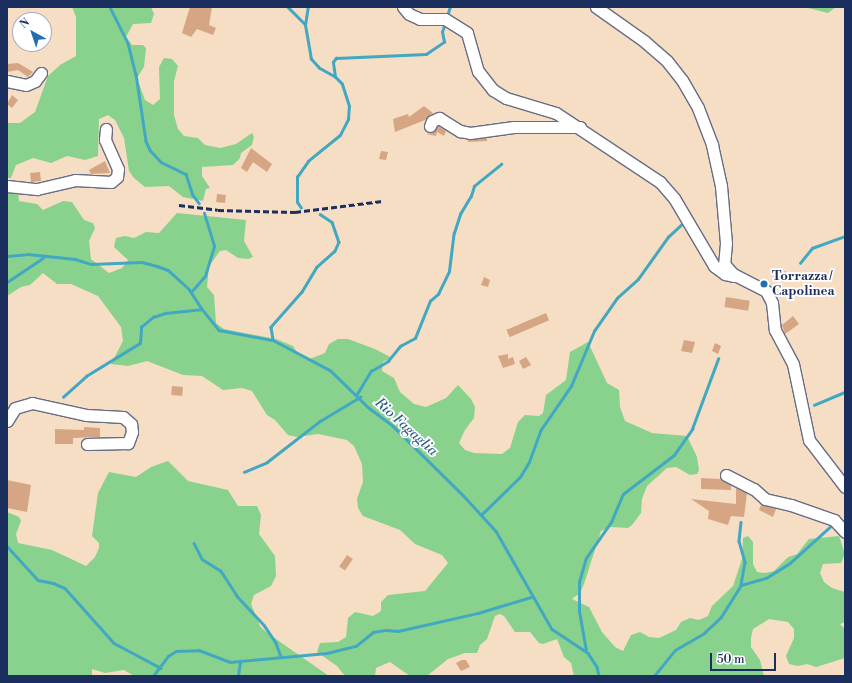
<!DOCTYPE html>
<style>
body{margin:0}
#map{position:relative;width:852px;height:683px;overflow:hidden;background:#f5dec4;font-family:"Libre Bodoni",serif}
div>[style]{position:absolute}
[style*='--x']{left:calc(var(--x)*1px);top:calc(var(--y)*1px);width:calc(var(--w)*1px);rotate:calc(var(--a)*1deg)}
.green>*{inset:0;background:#89d28e}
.stream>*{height:2.5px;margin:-1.25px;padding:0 1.25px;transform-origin:1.25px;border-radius:1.25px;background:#42a8c2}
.building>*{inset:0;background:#d6a584;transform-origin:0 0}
.roads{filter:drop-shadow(1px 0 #676c82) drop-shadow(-1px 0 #676c82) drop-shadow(0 1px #676c82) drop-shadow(0 -1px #676c82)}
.minor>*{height:11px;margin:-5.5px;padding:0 5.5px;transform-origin:5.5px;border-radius:5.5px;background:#fff}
.rail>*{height:2.5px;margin-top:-1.25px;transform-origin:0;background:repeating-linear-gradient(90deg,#1b2f5e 0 6px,transparent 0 9px)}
.dots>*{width:11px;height:11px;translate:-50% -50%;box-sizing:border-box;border:2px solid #fff;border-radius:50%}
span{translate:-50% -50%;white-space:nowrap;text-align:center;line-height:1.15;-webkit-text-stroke:3.5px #fff;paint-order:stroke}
.poi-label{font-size:13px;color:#1b2f5e;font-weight:700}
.left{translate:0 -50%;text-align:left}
.water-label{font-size:14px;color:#2b5f86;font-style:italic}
.frame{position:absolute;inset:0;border:8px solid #1b2f5e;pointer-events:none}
.north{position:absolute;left:12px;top:12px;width:40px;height:40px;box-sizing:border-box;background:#fff;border:1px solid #a4acbf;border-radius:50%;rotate:320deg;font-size:11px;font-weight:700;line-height:16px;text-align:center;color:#1b2f5e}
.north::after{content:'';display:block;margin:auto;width:14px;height:18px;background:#1f6fb2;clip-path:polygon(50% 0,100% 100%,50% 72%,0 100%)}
.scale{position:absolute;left:710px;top:653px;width:66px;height:18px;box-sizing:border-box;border:2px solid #1b2f5e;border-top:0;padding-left:5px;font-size:12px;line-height:14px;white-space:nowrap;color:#1b2f5e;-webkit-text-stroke:3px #fff;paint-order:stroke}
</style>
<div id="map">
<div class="green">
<div style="clip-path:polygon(72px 7px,151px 7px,154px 14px,151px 23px,133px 24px,126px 37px,132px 45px,143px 45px,146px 48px,144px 67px,137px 78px,145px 100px,153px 105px,160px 99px,159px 67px,164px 58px,172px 59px,178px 66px,174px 81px,174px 115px,178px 129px,184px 136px,198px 138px,205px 145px,220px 148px,236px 144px,252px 133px,254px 137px,252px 145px,241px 153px,240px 158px,233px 165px,202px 167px,202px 176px,210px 188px,206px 189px,203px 201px,183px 197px,169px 186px,145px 187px,134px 178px,129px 171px,124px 138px,115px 120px,108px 115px,99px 119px,98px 156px,85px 160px,67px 156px,51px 163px,33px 158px,16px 165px,11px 178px,7px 178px,7px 123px,20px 123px,35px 112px,48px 76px,60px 65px,76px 56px,76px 17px)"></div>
<div style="clip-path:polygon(804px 7px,836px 7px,828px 13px)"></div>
<div style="clip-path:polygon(7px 188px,18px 193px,19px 201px,37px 204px,43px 210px,63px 201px,72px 202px,84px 220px,93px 223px,95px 228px,89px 241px,91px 259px,109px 273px,122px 268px,128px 260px,114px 247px,116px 238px,125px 236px,134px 238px,146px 232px,159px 233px,177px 213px,246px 220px,244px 241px,253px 257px,248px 259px,238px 258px,226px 250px,220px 251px,209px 266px,207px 287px,214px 295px,216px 323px,224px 329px,276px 339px,293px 346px,299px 355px,307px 360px,325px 353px,329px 344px,338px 339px,348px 339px,375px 349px,392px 358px,383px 362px,382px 371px,394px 378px,400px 392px,414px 404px,426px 407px,446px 398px,458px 385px,471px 399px,475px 407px,474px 418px,465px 430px,459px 443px,465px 450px,474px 453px,502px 454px,510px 448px,518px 422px,525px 415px,539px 416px,543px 413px,546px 395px,566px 380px,570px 352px,588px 342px,607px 383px,619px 390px,620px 407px,625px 421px,652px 433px,687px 436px,697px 457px,699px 470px,697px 474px,690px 475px,676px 467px,667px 468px,647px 486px,642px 499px,641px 513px,632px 525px,628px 528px,610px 527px,601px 531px,584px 584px,580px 593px,572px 599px,589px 607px,602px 632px,615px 647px,623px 651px,631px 635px,640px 632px,649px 637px,659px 638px,676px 630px,681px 622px,690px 618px,699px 620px,708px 616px,712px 606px,733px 586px,742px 559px,743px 538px,748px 536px,753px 542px,753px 564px,757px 572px,765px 573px,774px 571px,788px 557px,797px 554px,809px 539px,839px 536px,845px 554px,841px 563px,823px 564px,820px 573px,824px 582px,832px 588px,845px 592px,845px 622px,840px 624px,845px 629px,845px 658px,816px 667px,807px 664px,798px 666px,789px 664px,786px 656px,794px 638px,794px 629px,788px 622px,769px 619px,753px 629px,751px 638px,751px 647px,760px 660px,764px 676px,574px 676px,571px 663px,564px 657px,557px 639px,543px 644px,539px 643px,530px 632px,515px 632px,504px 616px,500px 614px,495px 616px,487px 639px,480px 645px,477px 653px,465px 653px,448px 659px,427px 676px,410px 676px,390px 662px,376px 668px,375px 676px,345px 676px,337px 666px,317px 652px,320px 643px,338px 642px,346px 637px,348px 618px,355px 612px,373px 616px,381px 611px,381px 602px,388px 595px,425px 591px,448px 563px,442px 555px,415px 544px,400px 530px,363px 516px,358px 508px,357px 499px,363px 482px,362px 464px,354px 446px,347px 440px,318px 434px,297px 437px,288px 435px,275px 420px,267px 415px,252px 391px,242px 388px,223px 390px,202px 376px,183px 375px,147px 361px,128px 366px,111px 364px,123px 341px,121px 327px,98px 296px,71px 284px,57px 284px,43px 273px,30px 285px,21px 287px,7px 296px)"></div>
<div style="clip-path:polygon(168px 461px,188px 481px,228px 490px,238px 506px,257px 506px,261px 515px,259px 534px,275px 556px,276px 576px,271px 586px,254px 595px,251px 604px,260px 626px,266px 632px,329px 676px,134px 676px,124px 670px,105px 673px,92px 669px,92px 676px,7px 676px,7px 512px,19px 517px,21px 521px,16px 534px,18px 543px,52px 550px,86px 566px,95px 557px,99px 548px,99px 543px,92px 536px,98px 493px,109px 472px,136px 477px,151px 467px)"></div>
</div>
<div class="stream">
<div style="--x:110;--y:7;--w:40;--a:63.4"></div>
<div style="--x:128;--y:43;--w:32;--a:76"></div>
<div style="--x:136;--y:74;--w:68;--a:81.5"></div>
<div style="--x:146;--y:141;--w:10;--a:66"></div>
<div style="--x:150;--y:150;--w:16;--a:47"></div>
<div style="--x:161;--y:162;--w:28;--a:26"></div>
<div style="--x:186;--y:174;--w:22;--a:72"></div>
<div style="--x:193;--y:195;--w:10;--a:53"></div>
<div style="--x:288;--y:7;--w:24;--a:45"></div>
<div style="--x:447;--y:16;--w:9;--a:-72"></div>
<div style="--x:335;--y:77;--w:15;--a:-98"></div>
<div style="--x:333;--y:62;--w:5;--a:-53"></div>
<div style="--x:336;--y:58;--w:90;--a:-2.5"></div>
<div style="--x:426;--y:54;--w:22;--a:-34"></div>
<div style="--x:444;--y:42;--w:10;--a:-101"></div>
<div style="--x:442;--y:32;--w:9;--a:-72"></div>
<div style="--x:301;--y:208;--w:7;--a:-124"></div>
<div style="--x:297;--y:202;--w:25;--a:-90"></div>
<div style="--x:297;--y:177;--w:19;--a:-55"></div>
<div style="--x:308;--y:161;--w:41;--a:-39.1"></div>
<div style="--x:340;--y:135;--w:18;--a:-63"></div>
<div style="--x:348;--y:119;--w:13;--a:-86"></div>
<div style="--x:349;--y:106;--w:23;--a:-108"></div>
<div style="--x:342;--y:84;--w:10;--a:-135"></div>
<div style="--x:335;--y:77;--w:18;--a:-151"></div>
<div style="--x:319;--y:68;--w:12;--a:-132"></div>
<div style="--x:311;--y:59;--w:35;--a:-100"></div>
<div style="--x:305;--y:25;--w:18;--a:-81"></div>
<div style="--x:320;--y:214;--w:14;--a:34"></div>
<div style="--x:332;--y:222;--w:21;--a:71"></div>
<div style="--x:339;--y:242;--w:10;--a:114"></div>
<div style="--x:335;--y:251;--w:24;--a:138"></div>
<div style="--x:317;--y:267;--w:29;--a:121"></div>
<div style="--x:302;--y:292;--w:47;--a:131.5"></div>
<div style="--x:271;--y:327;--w:13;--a:81"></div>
<div style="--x:273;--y:340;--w:64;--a:27.8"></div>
<div style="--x:330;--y:370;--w:53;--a:44.2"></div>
<div style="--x:368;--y:407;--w:31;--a:37"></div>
<div style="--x:393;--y:426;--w:98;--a:44.6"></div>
<div style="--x:463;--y:495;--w:49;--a:47.5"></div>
<div style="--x:496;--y:531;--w:113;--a:60.3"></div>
<div style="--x:552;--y:629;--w:43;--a:33.7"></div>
<div style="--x:588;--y:653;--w:17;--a:57"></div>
<div style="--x:597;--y:667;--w:9;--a:77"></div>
<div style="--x:7;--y:256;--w:21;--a:-5"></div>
<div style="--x:28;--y:254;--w:47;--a:6.1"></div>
<div style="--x:75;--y:259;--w:17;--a:17"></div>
<div style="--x:91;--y:264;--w:51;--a:-2.2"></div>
<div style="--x:142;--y:262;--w:16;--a:15"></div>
<div style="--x:157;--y:266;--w:12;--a:20"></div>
<div style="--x:168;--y:270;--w:28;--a:42"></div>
<div style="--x:189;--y:289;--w:24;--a:57"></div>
<div style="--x:202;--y:309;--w:27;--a:51"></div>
<div style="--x:219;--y:330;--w:54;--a:10.7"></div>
<div style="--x:800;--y:263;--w:19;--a:-51"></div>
<div style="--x:812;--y:248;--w:35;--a:-20"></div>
<div style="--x:7;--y:282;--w:43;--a:-33.7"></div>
<div style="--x:191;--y:292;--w:21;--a:-49"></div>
<div style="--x:205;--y:276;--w:31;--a:-73"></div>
<div style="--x:214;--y:246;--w:34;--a:-107"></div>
<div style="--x:357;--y:394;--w:27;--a:-59"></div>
<div style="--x:371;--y:371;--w:20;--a:-30"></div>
<div style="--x:388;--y:361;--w:19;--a:-51"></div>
<div style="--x:400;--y:346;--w:17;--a:-28"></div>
<div style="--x:415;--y:338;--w:40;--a:-68"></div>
<div style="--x:430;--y:301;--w:11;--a:-41"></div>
<div style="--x:438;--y:294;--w:25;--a:-64"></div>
<div style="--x:449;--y:271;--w:38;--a:-83"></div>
<div style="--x:454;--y:233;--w:20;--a:-72"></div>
<div style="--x:460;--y:214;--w:21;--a:-59"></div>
<div style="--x:471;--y:196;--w:10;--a:-73"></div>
<div style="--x:474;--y:186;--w:35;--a:-39"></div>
<div style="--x:63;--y:397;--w:31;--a:-42"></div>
<div style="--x:86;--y:376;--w:63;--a:-31.4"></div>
<div style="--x:140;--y:343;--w:16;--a:-86"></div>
<div style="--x:141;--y:327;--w:16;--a:-40"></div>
<div style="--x:153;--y:317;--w:13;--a:-18"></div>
<div style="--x:165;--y:313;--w:36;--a:-6"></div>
<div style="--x:814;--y:405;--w:34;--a:-23"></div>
<div style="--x:244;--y:472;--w:25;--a:-23"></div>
<div style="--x:267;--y:462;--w:67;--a:-37.7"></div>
<div style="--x:320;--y:421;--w:47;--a:-31"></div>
<div style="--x:481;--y:515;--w:54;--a:-44.3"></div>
<div style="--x:520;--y:477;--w:17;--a:-59"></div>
<div style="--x:529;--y:462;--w:33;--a:-70"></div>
<div style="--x:540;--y:431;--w:55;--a:-55.4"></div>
<div style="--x:571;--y:386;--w:60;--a:-67.3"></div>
<div style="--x:594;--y:331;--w:40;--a:-55.1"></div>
<div style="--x:617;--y:298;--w:28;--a:-42"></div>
<div style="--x:638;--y:279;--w:52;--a:-54.5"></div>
<div style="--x:668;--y:237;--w:19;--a:-43"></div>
<div style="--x:741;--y:522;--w:19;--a:96"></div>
<div style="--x:739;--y:541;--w:22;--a:74"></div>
<div style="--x:745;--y:562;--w:23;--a:100"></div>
<div style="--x:194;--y:543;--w:18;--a:63"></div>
<div style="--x:202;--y:559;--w:22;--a:32"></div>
<div style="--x:221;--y:571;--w:30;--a:57"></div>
<div style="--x:237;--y:596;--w:40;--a:47"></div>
<div style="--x:264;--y:625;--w:22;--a:56"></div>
<div style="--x:276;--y:643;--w:15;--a:70"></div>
<div style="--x:7;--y:546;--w:46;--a:47.6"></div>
<div style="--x:38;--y:580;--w:15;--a:11"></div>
<div style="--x:53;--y:583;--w:13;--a:23"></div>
<div style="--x:65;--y:588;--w:74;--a:48.3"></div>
<div style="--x:114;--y:643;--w:53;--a:28"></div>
<div style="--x:586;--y:651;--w:40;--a:-100"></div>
<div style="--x:579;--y:612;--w:30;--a:-90"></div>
<div style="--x:579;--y:582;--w:25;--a:-74"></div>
<div style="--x:586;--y:558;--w:44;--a:-55.2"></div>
<div style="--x:611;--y:522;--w:30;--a:-67"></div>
<div style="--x:623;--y:494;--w:64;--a:-37.4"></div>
<div style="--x:674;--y:455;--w:32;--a:-55"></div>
<div style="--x:692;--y:429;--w:75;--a:-69.6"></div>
<div style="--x:153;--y:676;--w:25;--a:-53"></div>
<div style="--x:168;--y:656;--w:9;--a:-32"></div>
<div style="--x:176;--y:651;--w:23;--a:-2"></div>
<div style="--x:199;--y:650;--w:33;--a:21"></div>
<div style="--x:230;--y:662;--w:97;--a:-5.3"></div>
<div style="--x:327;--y:653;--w:30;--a:-14"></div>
<div style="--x:356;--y:646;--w:22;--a:-39"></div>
<div style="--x:373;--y:632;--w:13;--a:-9"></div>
<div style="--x:386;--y:630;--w:12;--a:5"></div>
<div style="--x:398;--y:631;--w:82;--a:-12.7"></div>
<div style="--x:478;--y:613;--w:55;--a:-16.8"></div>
<div style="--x:238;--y:676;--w:15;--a:-82"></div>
<div style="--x:654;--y:676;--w:33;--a:-51"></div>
<div style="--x:675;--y:650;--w:34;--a:-30"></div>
<div style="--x:704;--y:633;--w:23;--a:-43"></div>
<div style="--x:721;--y:617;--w:38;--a:-58"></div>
<div style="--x:741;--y:585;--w:26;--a:-16"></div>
<div style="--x:766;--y:578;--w:28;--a:-32"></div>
<div style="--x:790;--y:563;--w:55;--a:-42.1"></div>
</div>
<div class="building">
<div style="clip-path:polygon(190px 7px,212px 7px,209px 25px,216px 28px,213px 35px,197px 29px,191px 37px,182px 33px)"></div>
<div style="clip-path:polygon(18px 63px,33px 72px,28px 77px,18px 70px,7px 72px,7px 64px)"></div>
<div style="clip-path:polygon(12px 95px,18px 100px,12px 108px,7px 104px)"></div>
<div style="clip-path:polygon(424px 106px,433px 113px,425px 120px,395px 132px,393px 119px,408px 114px,409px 117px)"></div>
<div style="clip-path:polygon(438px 126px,446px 131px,444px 136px,437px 132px,436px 136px,426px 134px,434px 132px)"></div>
<div style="clip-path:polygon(487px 138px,487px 141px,468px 142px,468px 140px)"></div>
<div style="clip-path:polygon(251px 148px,272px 164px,267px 172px,253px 162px,247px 172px,241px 168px)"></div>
<div style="clip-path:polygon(381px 151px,388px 152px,386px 160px,379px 159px)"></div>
<div style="clip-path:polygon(105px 161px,110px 173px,91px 174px,89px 170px)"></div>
<div style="left:40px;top:172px;width:9px;height:10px;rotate:84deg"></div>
<div style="left:217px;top:194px;width:9px;height:8px;rotate:6deg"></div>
<div style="clip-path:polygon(785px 271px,790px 276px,783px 282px,778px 276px)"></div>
<div style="clip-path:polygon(484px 277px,490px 280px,488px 287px,481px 285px)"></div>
<div style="left:726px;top:297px;width:24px;height:10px;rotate:9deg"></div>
<div style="left:546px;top:313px;width:8px;height:43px;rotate:67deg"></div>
<div style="clip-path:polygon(793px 316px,799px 324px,785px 334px,782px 325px)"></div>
<div style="clip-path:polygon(684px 340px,695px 342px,692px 353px,681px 351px)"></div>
<div style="clip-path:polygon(715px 343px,721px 346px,718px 354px,712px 351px)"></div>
<div style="clip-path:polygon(508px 354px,508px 359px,513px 357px,515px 364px,503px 368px,498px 356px)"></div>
<div style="clip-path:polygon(526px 357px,531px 365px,523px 369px,519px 361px)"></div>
<div style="left:172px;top:386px;width:11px;height:9px;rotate:5deg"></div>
<div style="clip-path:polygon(84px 427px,100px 428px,100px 437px,73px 438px,73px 444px,55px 444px,55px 429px,84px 430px)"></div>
<div style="clip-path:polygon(701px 478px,720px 479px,731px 485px,731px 490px,701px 489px)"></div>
<div style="clip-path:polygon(7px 480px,31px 485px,27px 512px,7px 508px)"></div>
<div style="clip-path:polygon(736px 488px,747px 493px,744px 517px,731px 516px,728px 525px,708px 519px,709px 511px,691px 499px,736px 504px)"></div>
<div style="clip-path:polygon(761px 505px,776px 509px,773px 517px,759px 510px)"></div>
<div style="left:347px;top:555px;width:7px;height:14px;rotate:34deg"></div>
<div style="clip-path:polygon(462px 660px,466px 660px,470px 667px,461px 671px,456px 663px)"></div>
</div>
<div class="roads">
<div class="minor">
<div style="--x:403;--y:7;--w:9;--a:49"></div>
<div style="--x:409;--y:14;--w:12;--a:24"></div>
<div style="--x:420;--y:19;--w:25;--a:0"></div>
<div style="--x:445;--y:19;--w:26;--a:32"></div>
<div style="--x:467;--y:33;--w:40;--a:74"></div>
<div style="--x:478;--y:71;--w:24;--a:52"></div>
<div style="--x:493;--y:90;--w:15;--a:32"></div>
<div style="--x:506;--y:98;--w:52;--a:16.7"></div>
<div style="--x:556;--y:113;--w:125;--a:33.6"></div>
<div style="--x:660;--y:182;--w:21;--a:49"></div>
<div style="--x:674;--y:198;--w:79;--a:59.5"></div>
<div style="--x:714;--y:266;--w:14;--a:36"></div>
<div style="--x:725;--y:274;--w:9;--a:13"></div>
<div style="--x:596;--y:7;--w:59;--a:35.3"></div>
<div style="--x:644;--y:41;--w:30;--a:41"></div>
<div style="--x:667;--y:61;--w:24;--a:52"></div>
<div style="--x:682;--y:80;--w:32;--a:60"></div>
<div style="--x:698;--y:108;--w:40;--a:69"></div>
<div style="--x:712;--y:145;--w:42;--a:77.6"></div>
<div style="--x:721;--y:186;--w:57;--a:85"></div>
<div style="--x:726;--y:243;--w:21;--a:95"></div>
<div style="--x:724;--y:264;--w:13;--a:48"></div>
<div style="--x:733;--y:274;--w:37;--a:27"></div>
<div style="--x:766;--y:291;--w:13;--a:63"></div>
<div style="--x:772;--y:303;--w:27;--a:84"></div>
<div style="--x:775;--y:330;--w:38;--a:62"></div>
<div style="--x:793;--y:364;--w:78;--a:78.1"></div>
<div style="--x:809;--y:440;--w:59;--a:52.5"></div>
<div style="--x:7;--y:81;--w:19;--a:12"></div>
<div style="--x:26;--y:85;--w:10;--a:-24"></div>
<div style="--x:35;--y:81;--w:10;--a:-53"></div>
<div style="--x:430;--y:126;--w:5;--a:-68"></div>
<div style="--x:432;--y:121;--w:8;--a:-23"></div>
<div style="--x:439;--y:118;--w:25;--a:32"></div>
<div style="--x:460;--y:131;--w:10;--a:11"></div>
<div style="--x:470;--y:133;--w:44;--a:-7.8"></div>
<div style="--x:514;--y:127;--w:66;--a:0"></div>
<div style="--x:7;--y:186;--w:30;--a:6"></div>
<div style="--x:37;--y:189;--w:39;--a:-13"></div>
<div style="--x:75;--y:180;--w:36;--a:3"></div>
<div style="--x:111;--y:182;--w:8;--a:-40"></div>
<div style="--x:117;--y:177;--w:8;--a:-83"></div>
<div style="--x:118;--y:169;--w:32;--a:-114"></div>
<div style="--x:105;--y:140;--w:11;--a:-85"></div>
<div style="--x:7;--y:421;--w:15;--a:-58"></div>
<div style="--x:15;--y:408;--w:18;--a:-16"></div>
<div style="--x:32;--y:403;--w:55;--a:12.5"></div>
<div style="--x:86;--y:415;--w:37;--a:3"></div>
<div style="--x:123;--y:417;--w:11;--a:41"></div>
<div style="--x:131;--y:424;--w:8;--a:83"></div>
<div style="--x:132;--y:432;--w:12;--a:110"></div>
<div style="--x:128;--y:443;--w:41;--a:178.6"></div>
<div style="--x:726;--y:475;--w:31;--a:27"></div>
<div style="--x:754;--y:489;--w:15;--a:42"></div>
<div style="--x:765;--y:499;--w:27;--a:13"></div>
<div style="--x:791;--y:505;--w:46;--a:19.2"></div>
<div style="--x:834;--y:520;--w:16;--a:47"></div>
</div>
</div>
<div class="rail">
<div style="--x:179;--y:205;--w:39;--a:7"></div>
<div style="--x:218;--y:210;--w:77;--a:1.5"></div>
<div style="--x:295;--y:212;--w:88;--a:-7.2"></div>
</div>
<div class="dots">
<div style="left:764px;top:284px;background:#1f6fb2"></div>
</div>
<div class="poi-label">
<span class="left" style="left:772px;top:284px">Torrazza /<br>Capolinea</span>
</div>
<div class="water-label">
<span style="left:406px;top:427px;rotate:42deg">Rio Fagaglia</span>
</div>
<div class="frame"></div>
<div class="north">N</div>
<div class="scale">50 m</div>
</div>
